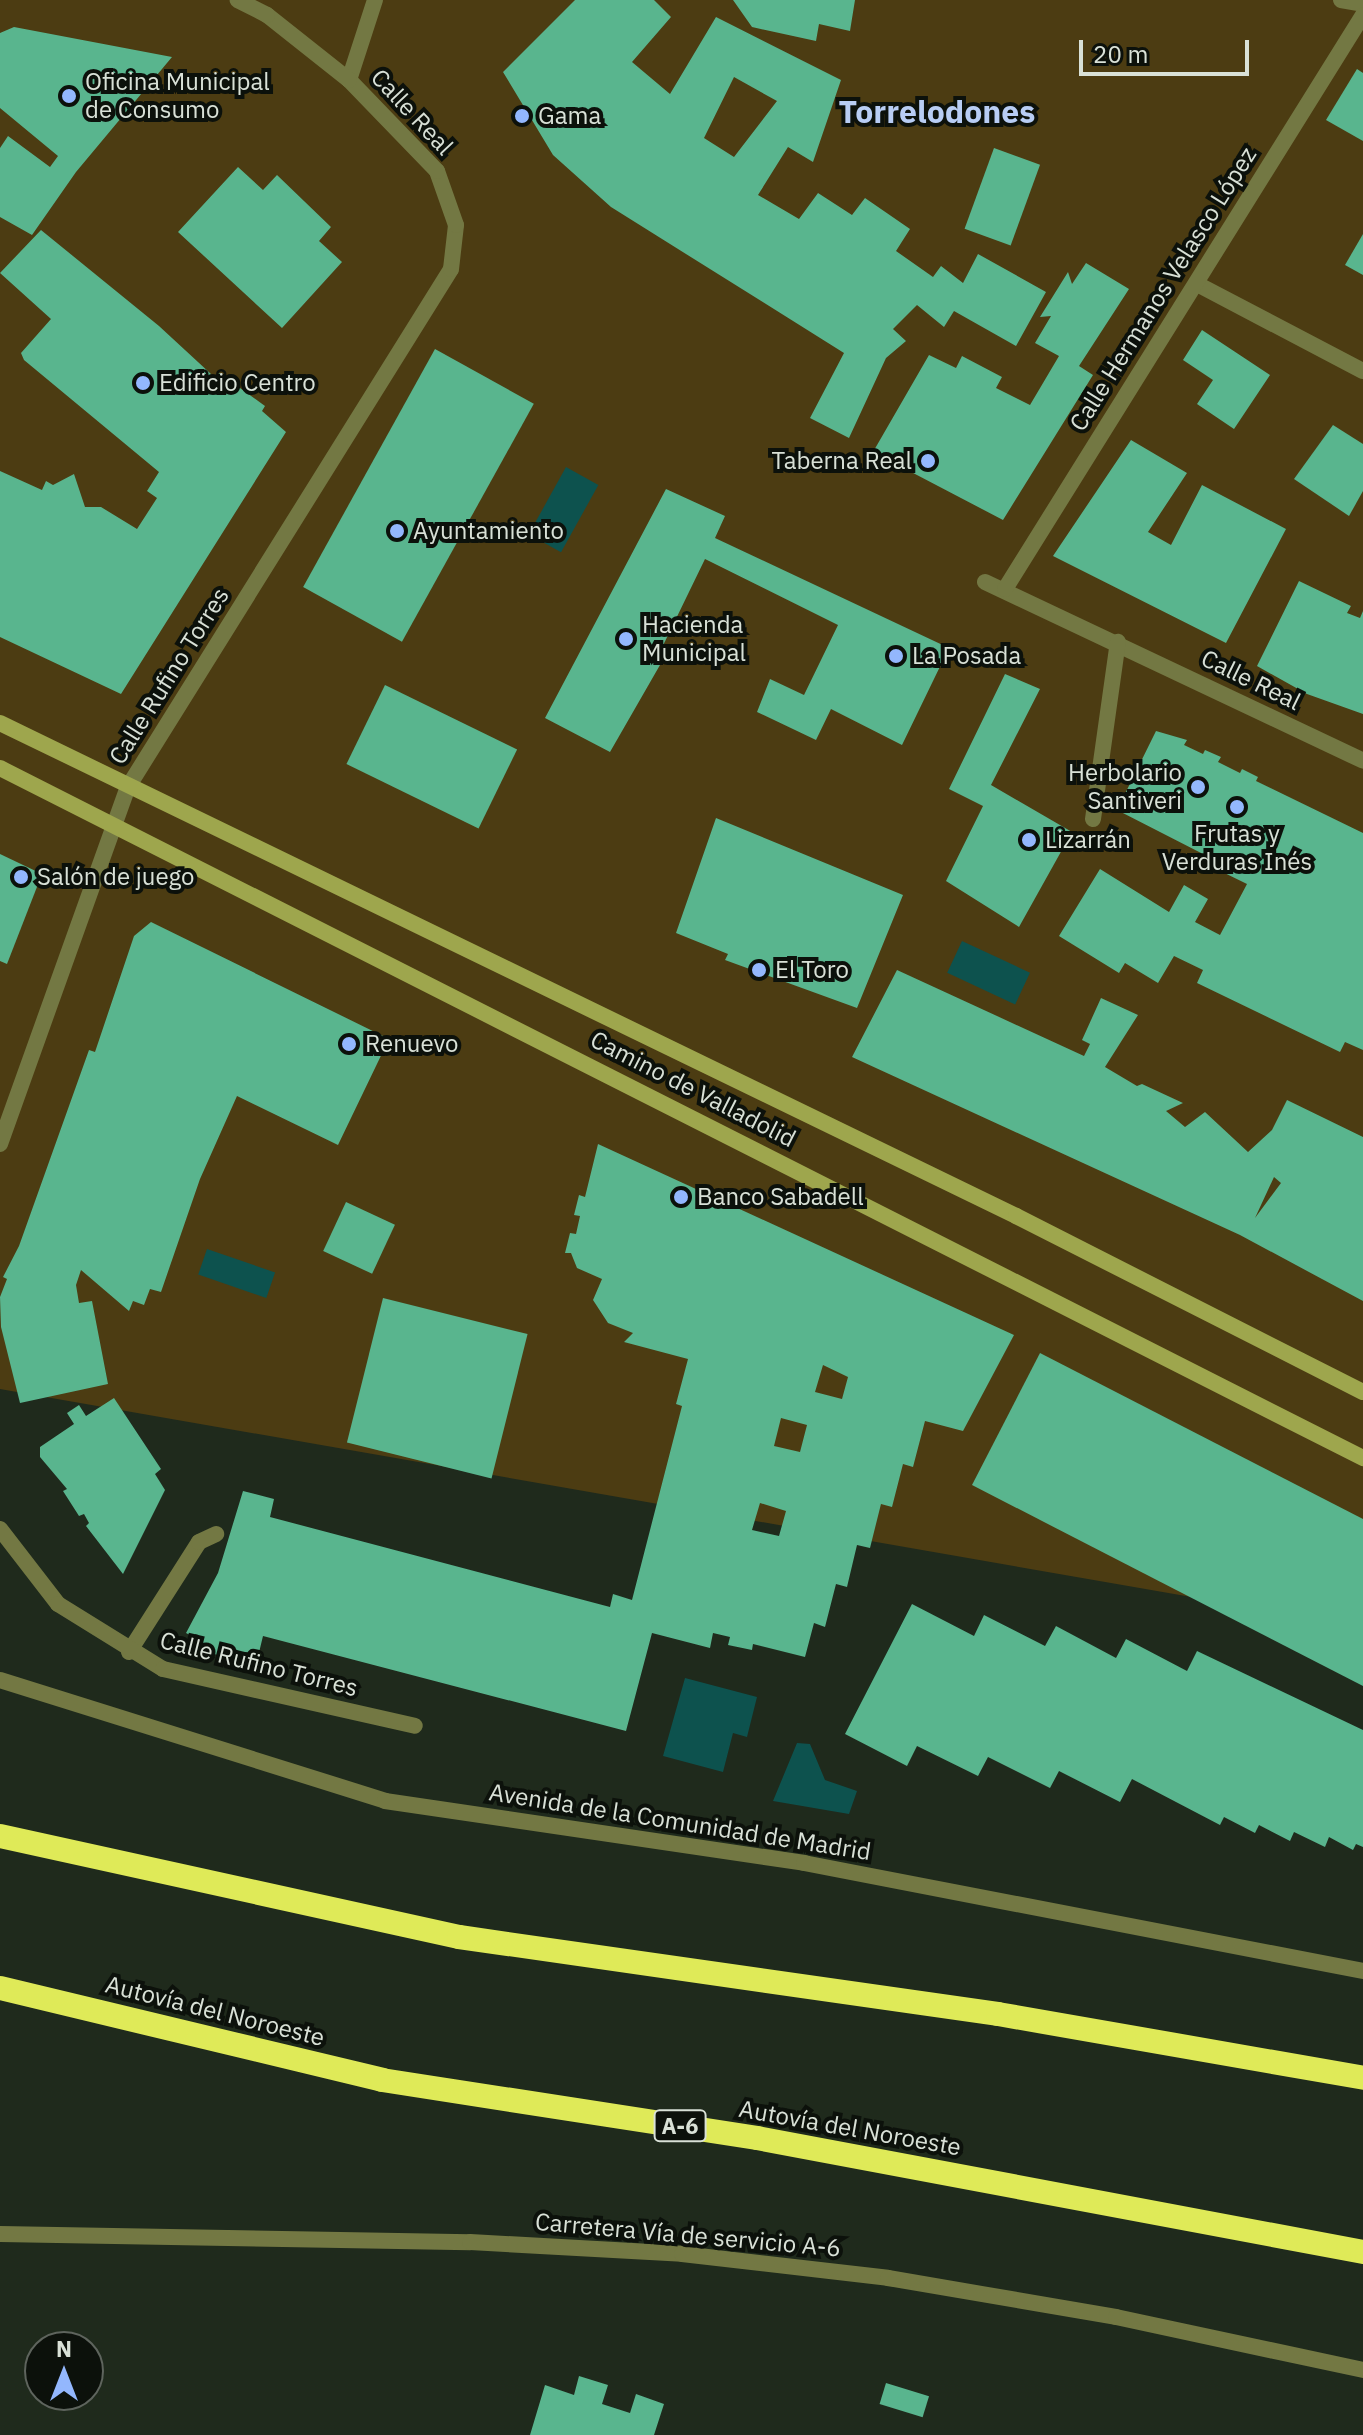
<!DOCTYPE html>
<meta charset="utf-8">
<style>
body{margin:0}
#map{position:relative;width:1363px;height:2435px;overflow:hidden;background:#1f2a1c;font-family:"IBM Plex Sans",sans-serif}
div>[style]{position:absolute}
[style*='--x']{left:calc(var(--x)*1px);top:calc(var(--y)*1px);width:calc(var(--w)*1px);rotate:calc(var(--a)*1deg)}
.green>*{inset:0;background:#4c3c12}
.water>*{inset:0;background:#0d524e;transform-origin:0 0}
.building>*{inset:0;background:#59b58e;transform-origin:0 0}
.lane>*{height:16px;margin:-8px;padding:0 8px;transform-origin:8px;border-radius:8px;background:#737843}
.street>*{height:16px;margin:-8px;padding:0 8px;transform-origin:8px;border-radius:8px;background:#737843}
.secondary>*{height:16px;margin:-8px;padding:0 8px;transform-origin:8px;border-radius:8px;background:#9ea64d}
.highway>*{height:24px;margin:-12px;padding:0 12px;transform-origin:12px;border-radius:12px;background:#dfea58}
.dots>*{width:22px;height:22px;translate:-50% -50%;box-sizing:border-box;border:4px solid #0c110b;border-radius:50%}
span{translate:-50% -50%;white-space:nowrap;text-align:center;line-height:1.15;-webkit-text-stroke:8px #0c110b;paint-order:stroke}
.shield-label span{padding:2px 6px;background:#0c110b;border:2px solid;border-radius:6px;-webkit-text-stroke-width:0}
.shield-label{font-size:22px;color:#d9e1d7;font-weight:700}
.poi-label{font-size:24px;color:#d9e1d7}
.left{translate:0 -50%;text-align:left}
.right{translate:-100% -50%;text-align:right}
.street-label{font-size:24px;color:#d9e1d7}
.district-label{font-size:32px;color:#b8cdf4;font-weight:700}
.north{position:absolute;left:24px;top:2331px;width:80px;height:80px;box-sizing:border-box;background:#0c110b;border:2px solid #5e645d;border-radius:50%;rotate:0deg;font-size:22px;font-weight:700;line-height:32px;text-align:center;color:#d9e1d7}
.north::after{content:'';display:block;margin:auto;width:28px;height:36px;background:#93b7fd;clip-path:polygon(50% 0,100% 100%,50% 72%,0 100%)}
.scale{position:absolute;left:1079px;top:40px;width:170px;height:36px;box-sizing:border-box;border:4px solid #d9e1d7;border-top:0;padding-left:10px;font-size:24px;line-height:28px;white-space:nowrap;color:#d9e1d7;-webkit-text-stroke:6px #0c110b;paint-order:stroke}
</style>
<div id="map">
<div class="green">
<div style="clip-path:polygon(0 0,1363px 0,1363px 1627px,0 1389px)"></div>
</div>
<div class="water">
<div style="left:566px;top:467px;width:37px;height:77px;rotate:29deg"></div>
<div style="left:962px;top:941px;width:75px;height:35px;rotate:25deg"></div>
<div style="left:207px;top:1249px;width:72px;height:27px;rotate:19deg"></div>
<div style="clip-path:polygon(685px 1678px,757px 1697px,747px 1737px,733px 1733px,723px 1772px,663px 1756px)"></div>
<div style="clip-path:polygon(797px 1743px,810px 1744px,825px 1780px,857px 1791px,849px 1814px,773px 1801px)"></div>
</div>
<div class="building">
<div style="clip-path:polygon(evenodd,575px 0,654px 0,671px 17px,632px 62px,670px 94px,716px 17px,841px 80px,813px 162px,788px 147px,758px 195px,799px 219px,818px 193px,852px 215px,865px 198px,910px 229px,896px 251px,933px 277px,941px 266px,963px 283px,978px 254px,1046px 292px,1016px 346px,954px 311px,944px 327px,917px 305px,893px 329px,906px 341px,886px 358px,849px 438px,810px 418px,844px 353px,611px 207px,553px 155px,503px 72px,575px 0,734px 77px,777px 101px,734px 157px,704px 138px,734px 77px)"></div>
<div style="clip-path:polygon(733px 0,855px 0,850px 31px,819px 24px,816px 41px,752px 27px)"></div>
<div style="clip-path:polygon(14px 27px,172px 57px,76px 172px,32px 235px,0 217px,0 148px,8px 136px,50px 167px,58px 156px,0 108px,0 33px)"></div>
<div style="clip-path:polygon(1357px 69px,1363px 73px,1363px 141px,1326px 120px)"></div>
<div style="left:994px;top:148px;width:49px;height:86px;rotate:20deg"></div>
<div style="clip-path:polygon(238px 167px,263px 190px,277px 175px,331px 227px,319px 241px,342px 262px,282px 328px,178px 232px)"></div>
<div style="clip-path:polygon(41px 230px,159px 326px,211px 374px,208px 377px,214px 381px,219px 373px,265px 406px,262px 411px,286px 432px,121px 694px,0 637px,0 471px,42px 490px,46px 481px,53px 485px,74px 474px,85px 507px,101px 507px,137px 529px,157px 498px,147px 491px,159px 472px,24px 360px,21px 353px,51px 319px,0 273px)"></div>
<div style="clip-path:polygon(1363px 234px,1363px 275px,1345px 265px)"></div>
<div style="clip-path:polygon(1086px 263px,1129px 289px,1079px 366px,1093px 375px,1003px 520px,873px 452px,929px 355px,956px 368px,962px 356px,1002px 377px,996px 388px,1030px 405px,1059px 356px,1035px 343px,1051px 316px,1040px 317px,1068px 272px,1072px 284px)"></div>
<div style="clip-path:polygon(1202px 330px,1270px 375px,1234px 429px,1197px 404px,1213px 380px,1183px 360px)"></div>
<div style="left:435px;top:349px;width:113px;height:272px;rotate:29deg"></div>
<div style="clip-path:polygon(1333px 425px,1363px 444px,1363px 491px,1349px 516px,1294px 479px)"></div>
<div style="clip-path:polygon(1131px 440px,1187px 473px,1148px 532px,1171px 545px,1202px 485px,1286px 529px,1226px 643px,1053px 556px)"></div>
<div style="clip-path:polygon(666px 489px,725px 516px,715px 538px,949px 648px,902px 745px,831px 709px,816px 740px,757px 712px,770px 679px,804px 695px,838px 625px,705px 559px,655px 662px,660px 665px,610px 752px,545px 718px)"></div>
<div style="clip-path:polygon(1299px 581px,1351px 606px,1347px 613px,1360px 618px,1363px 611px,1363px 714px,1307px 694px,1257px 666px)"></div>
<div style="clip-path:polygon(1005px 674px,1040px 689px,991px 785px,1072px 832px,1019px 927px,946px 881px,983px 806px,949px 789px)"></div>
<div style="left:385px;top:685px;width:147px;height:88px;rotate:26deg"></div>
<div style="clip-path:polygon(1156px 731px,1187px 740px,1184px 745px,1203px 754px,1205px 750px,1221px 757px,1218px 762px,1240px 773px,1242px 769px,1258px 777px,1256px 781px,1363px 833px,1363px 1050px,1345px 1042px,1340px 1052px,1197px 983px,1203px 970px,1174px 956px,1158px 983px,1125px 963px,1119px 973px,1059px 936px,1100px 869px,1169px 912px,1184px 885px,1208px 899px,1195px 922px,1220px 935px,1247px 884px,1200px 861px,1203px 854px,1117px 810px)"></div>
<div style="clip-path:polygon(716px 818px,903px 895px,857px 1008px,725px 960px,728px 954px,676px 933px)"></div>
<div style="clip-path:polygon(0 854px,42px 874px,7px 964px,0 961px)"></div>
<div style="clip-path:polygon(151px 922px,389px 1039px,338px 1145px,237px 1096px,200px 1179px,161px 1292px,150px 1289px,144px 1305px,133px 1301px,129px 1311px,81px 1270px,76px 1285px,79px 1303px,92px 1301px,108px 1384px,20px 1403px,1px 1327px,0 1297px,7px 1279px,3px 1277px,19px 1246px,89px 1050px,95px 1052px,134px 936px)"></div>
<div style="clip-path:polygon(evenodd,897px 970px,1084px 1056px,1090px 1044px,1082px 1040px,1101px 998px,1138px 1015px,1105px 1067px,1137px 1086px,1142px 1084px,1183px 1103px,1166px 1111px,1185px 1127px,1205px 1112px,1248px 1152px,1272px 1130px,1287px 1100px,1363px 1137px,1363px 1301px,1240px 1235px,852px 1057px,897px 970px,1274px 1177px,1281px 1183px,1255px 1218px,1274px 1177px)"></div>
<div style="clip-path:polygon(evenodd,598px 1144px,1014px 1335px,963px 1431px,925px 1421px,913px 1467px,903px 1464px,892px 1507px,881px 1504px,870px 1548px,857px 1545px,847px 1587px,836px 1584px,825px 1627px,814px 1623px,805px 1657px,753px 1644px,752px 1650px,728px 1645px,730px 1637px,713px 1633px,710px 1648px,652px 1633px,626px 1731px,263px 1636px,256px 1665px,195px 1649px,198px 1639px,186px 1633px,218px 1573px,243px 1491px,274px 1499px,270px 1517px,610px 1607px,613px 1594px,632px 1600px,682px 1406px,676px 1404px,688px 1359px,624px 1342px,633px 1333px,608px 1323px,593px 1300px,602px 1279px,577px 1268px,571px 1253px,565px 1253px,570px 1233px,576px 1234px,580px 1216px,574px 1215px,579px 1195px,585px 1197px,598px 1144px,823px 1365px,848px 1377px,842px 1399px,815px 1392px,823px 1365px,598px 1144px,781px 1418px,807px 1425px,800px 1452px,774px 1446px,781px 1418px,598px 1144px,760px 1503px,786px 1511px,779px 1536px,752px 1530px,760px 1503px)"></div>
<div style="left:346px;top:1202px;width:54px;height:54px;rotate:25deg"></div>
<div style="left:383px;top:1298px;width:149px;height:149px;rotate:14deg"></div>
<div style="clip-path:polygon(1040px 1353px,1363px 1519px,1363px 1686px,972px 1485px)"></div>
<div style="clip-path:polygon(114px 1398px,161px 1469px,155px 1474px,165px 1490px,123px 1574px,86px 1526px,89px 1523px,84px 1514px,79px 1516px,63px 1491px,67px 1489px,40px 1457px,40px 1447px,74px 1424px,67px 1413px,79px 1405px,86px 1416px)"></div>
<div style="clip-path:polygon(912px 1604px,974px 1636px,984px 1615px,1045px 1646px,1056px 1626px,1116px 1658px,1126px 1639px,1187px 1671px,1197px 1651px,1363px 1730px,1363px 1847px,1356px 1844px,1353px 1850px,1329px 1837px,1325px 1847px,1294px 1832px,1290px 1841px,1259px 1825px,1255px 1833px,1224px 1817px,1220px 1825px,1132px 1779px,1120px 1802px,1059px 1771px,1050px 1788px,988px 1757px,978px 1776px,917px 1746px,907px 1766px,845px 1734px)"></div>
<div style="clip-path:polygon(579px 2376px,608px 2385px,602px 2404px,630px 2413px,636px 2394px,664px 2404px,654px 2435px,530px 2435px,545px 2385px,574px 2395px)"></div>
<div style="left:886px;top:2383px;width:45px;height:22px;rotate:17deg"></div>
</div>
<div class="lane">
<div style="--x:129;--y:1652;--w:130;--a:-57.5"></div>
<div style="--x:199;--y:1542;--w:19;--a:-25"></div>
</div>
<div class="street">
<div style="--x:1341;--y:0;--w:22;--a:10"></div>
<div style="--x:349;--y:80;--w:84;--a:-72"></div>
<div style="--x:1197;--y:284;--w:187;--a:27.7"></div>
<div style="--x:985;--y:582;--w:418;--a:25.3"></div>
<div style="--x:1005;--y:589;--w:676;--a:-58.05"></div>
<div style="--x:1093;--y:819;--w:179;--a:-82"></div>
<div style="--x:0;--y:1144;--w:379;--a:-70.3"></div>
<div style="--x:128;--y:787;--w:610;--a:-58.05"></div>
<div style="--x:451;--y:269;--w:44;--a:-83.5"></div>
<div style="--x:456;--y:225;--w:57;--a:-109.4"></div>
<div style="--x:437;--y:171;--w:127;--a:-134"></div>
<div style="--x:349;--y:80;--w:105;--a:-141.6"></div>
<div style="--x:267;--y:15;--w:33;--a:-153"></div>
<div style="--x:0;--y:1529;--w:95;--a:52.3"></div>
<div style="--x:58;--y:1604;--w:123;--a:31.8"></div>
<div style="--x:163;--y:1669;--w:258;--a:12.7"></div>
<div style="--x:0;--y:1680;--w:404;--a:17.4"></div>
<div style="--x:385;--y:1801;--w:424;--a:8.4"></div>
<div style="--x:804;--y:1863;--w:569;--a:10.93"></div>
<div style="--x:0;--y:2234;--w:470;--a:1"></div>
<div style="--x:470;--y:2242;--w:212;--a:3.2"></div>
<div style="--x:682;--y:2254;--w:207;--a:6.6"></div>
<div style="--x:888;--y:2278;--w:231;--a:9.7"></div>
<div style="--x:1116;--y:2317;--w:253;--a:12.1"></div>
</div>
<div class="secondary">
<div style="--x:0;--y:723;--w:1129;--a:25.88"></div>
<div style="--x:1016;--y:1216;--w:389;--a:26.9"></div>
<div style="--x:0;--y:768;--w:1528;--a:26.85"></div>
</div>
<div class="highway">
<div style="--x:0;--y:1836;--w:470;--a:12.4"></div>
<div style="--x:459;--y:1937;--w:544;--a:8.13"></div>
<div style="--x:998;--y:2014;--w:371;--a:9.9"></div>
<div style="--x:0;--y:1988;--w:393;--a:13.5"></div>
<div style="--x:382;--y:2080;--w:379;--a:8.8"></div>
<div style="--x:757;--y:2138;--w:617;--a:10.65"></div>
</div>
<div class="dots">
<div style="left:69px;top:96px;background:#93b7fd"></div>
<div style="left:522px;top:116px;background:#93b7fd"></div>
<div style="left:143px;top:383px;background:#93b7fd"></div>
<div style="left:928px;top:461px;background:#93b7fd"></div>
<div style="left:397px;top:531px;background:#93b7fd"></div>
<div style="left:626px;top:639px;background:#93b7fd"></div>
<div style="left:896px;top:656px;background:#93b7fd"></div>
<div style="left:1198px;top:787px;background:#93b7fd"></div>
<div style="left:1237px;top:807px;background:#93b7fd"></div>
<div style="left:1029px;top:840px;background:#93b7fd"></div>
<div style="left:21px;top:877px;background:#93b7fd"></div>
<div style="left:759px;top:970px;background:#93b7fd"></div>
<div style="left:349px;top:1044px;background:#93b7fd"></div>
<div style="left:681px;top:1197px;background:#93b7fd"></div>
</div>
<div class="shield-label">
<span style="left:680px;top:2126px">A-6</span>
</div>
<div class="poi-label">
<span class="left" style="left:85px;top:96px">Oficina Municipal<br>de Consumo</span>
<span class="left" style="left:538px;top:116px">Gama</span>
<span class="left" style="left:159px;top:383px">Edificio Centro</span>
<span class="right" style="left:912px;top:461px">Taberna Real</span>
<span class="left" style="left:413px;top:531px">Ayuntamiento</span>
<span class="left" style="left:642px;top:639px">Hacienda<br>Municipal</span>
<span class="left" style="left:912px;top:656px">La Posada</span>
<span class="right" style="left:1182px;top:787px">Herbolario<br>Santiveri</span>
<span style="left:1237px;top:848px">Frutas y<br>Verduras Inés</span>
<span class="left" style="left:1045px;top:840px">Lizarrán</span>
<span class="left" style="left:37px;top:877px">Salón de juego</span>
<span class="left" style="left:775px;top:970px">El Toro</span>
<span class="left" style="left:365px;top:1044px">Renuevo</span>
<span class="left" style="left:697px;top:1197px">Banco Sabadell</span>
</div>
<div class="street-label">
<span style="left:412px;top:112px;rotate:47deg">Calle Real</span>
<span style="left:1163px;top:289px;rotate:-58deg">Calle Hermanos Velasco López</span>
<span style="left:169px;top:676px;rotate:-58deg">Calle Rufino Torres</span>
<span style="left:1251px;top:680px;rotate:26deg">Calle Real</span>
<span style="left:693px;top:1089px;rotate:27deg">Camino de Valladolid</span>
<span style="left:259px;top:1664px;rotate:14deg">Calle Rufino Torres</span>
<span style="left:680px;top:1822px;rotate:9deg">Avenida de la Comunidad de Madrid</span>
<span style="left:215px;top:2011px;rotate:14deg">Autovía del Noroeste</span>
<span style="left:850px;top:2128px;rotate:10deg">Autovía del Noroeste</span>
<span style="left:688px;top:2235px;rotate:5deg">Carretera Vía de servicio A-6</span>
</div>
<div class="district-label">
<span style="left:937px;top:111px">Torrelodones</span>
</div>
<div class="north">N</div>
<div class="scale">20 m</div>
</div>
